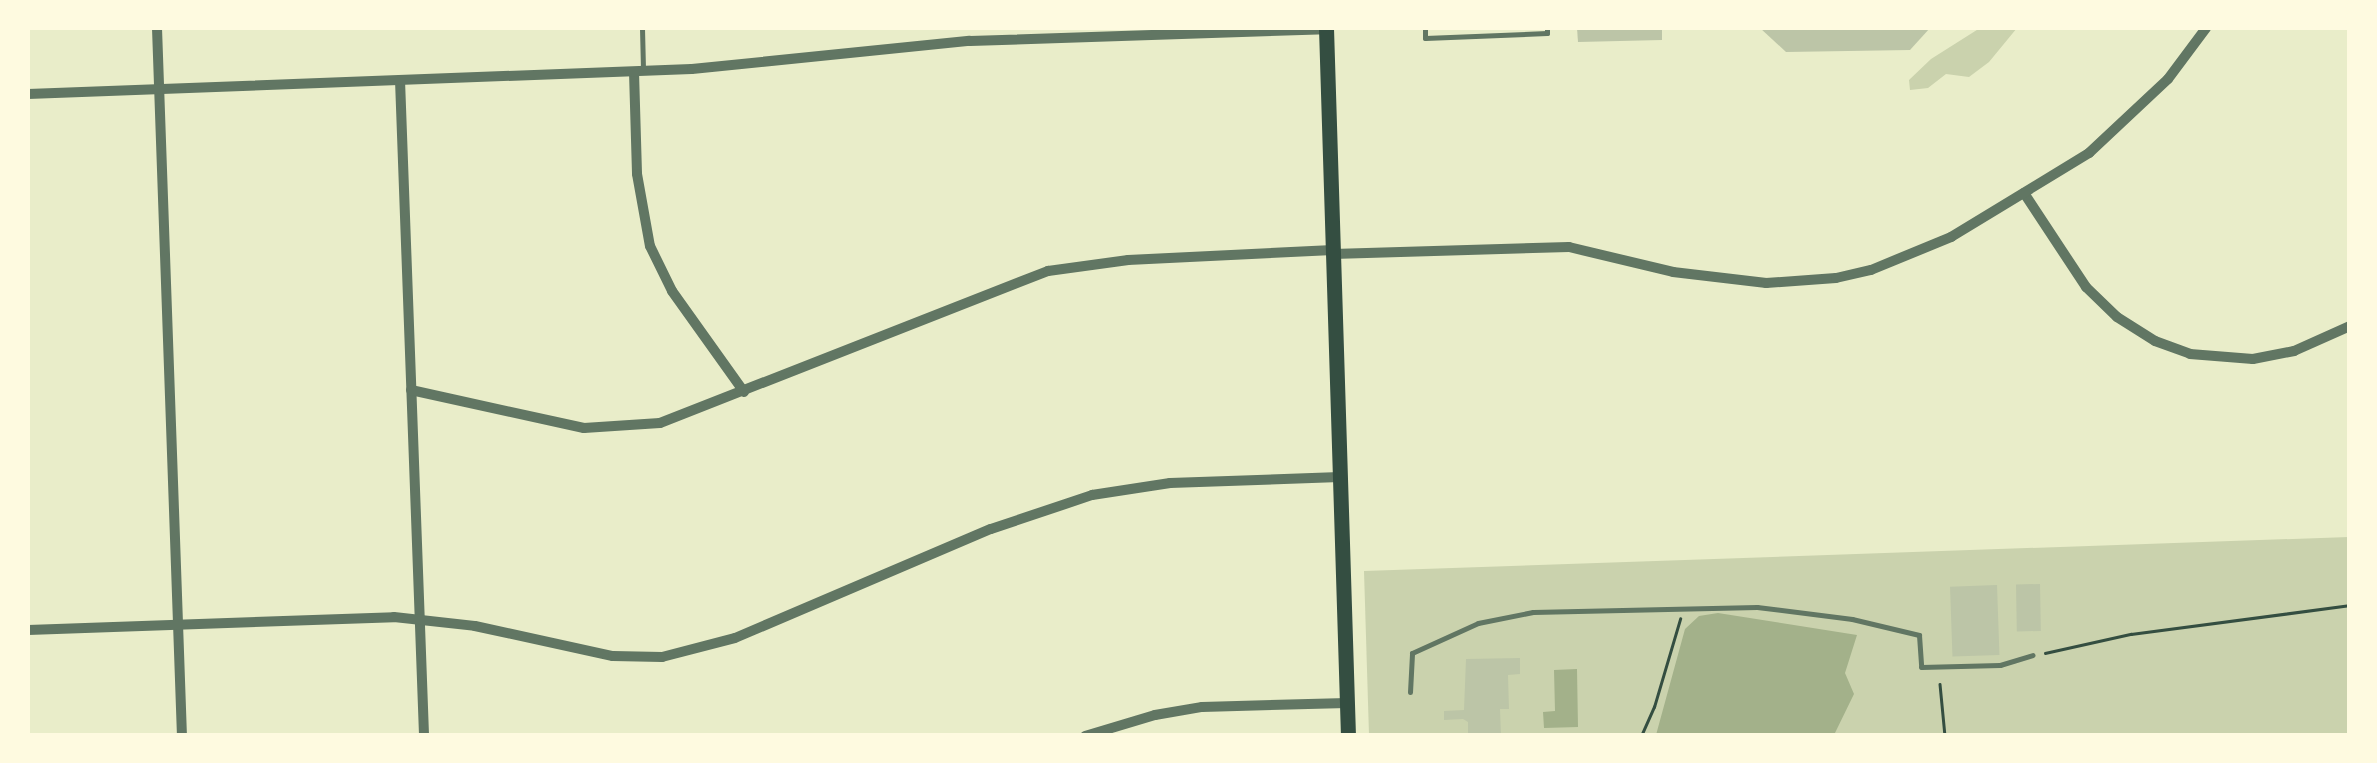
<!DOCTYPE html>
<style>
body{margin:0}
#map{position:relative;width:2377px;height:763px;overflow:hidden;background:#e9edc9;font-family:Inter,sans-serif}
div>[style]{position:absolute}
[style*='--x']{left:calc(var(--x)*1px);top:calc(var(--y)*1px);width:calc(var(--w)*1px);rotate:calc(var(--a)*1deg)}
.green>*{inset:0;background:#cad2ad}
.water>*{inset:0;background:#a3b18a}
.building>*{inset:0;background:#bcc5a7;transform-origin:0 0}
.path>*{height:2.5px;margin:-1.25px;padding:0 1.25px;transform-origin:1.25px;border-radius:1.25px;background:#344e41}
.service>*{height:5px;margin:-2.5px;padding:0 2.5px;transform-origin:2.5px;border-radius:2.5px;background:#617663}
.minor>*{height:10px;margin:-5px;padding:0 5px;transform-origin:5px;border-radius:5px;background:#617663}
.primary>*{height:15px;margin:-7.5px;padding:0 7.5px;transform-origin:7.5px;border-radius:7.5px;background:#344e41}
span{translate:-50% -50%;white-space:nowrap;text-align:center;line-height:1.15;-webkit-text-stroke:9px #fefae0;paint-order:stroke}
.frame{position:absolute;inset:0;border:30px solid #fefae0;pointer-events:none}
</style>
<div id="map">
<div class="green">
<div style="clip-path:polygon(1980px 28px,2017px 28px,1989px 62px,1969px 77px,1946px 74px,1928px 88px,1910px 90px,1909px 80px,1931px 59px)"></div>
<div style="clip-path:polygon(2349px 537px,2349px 735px,1369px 735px,1364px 571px)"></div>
</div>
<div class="water">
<div style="clip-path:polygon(1718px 613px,1857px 635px,1845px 673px,1854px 694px,1834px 735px,1656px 735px,1685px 629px,1699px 616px)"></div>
<div style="clip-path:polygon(1577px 669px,1578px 727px,1544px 728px,1543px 712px,1555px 711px,1554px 670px)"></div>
</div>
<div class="building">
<div style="clip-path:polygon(1577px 28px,1662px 28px,1662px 40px,1578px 42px)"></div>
<div style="clip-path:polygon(1760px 28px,1930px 28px,1910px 50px,1786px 52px)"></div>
<div style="left:2040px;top:584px;width:47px;height:24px;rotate:89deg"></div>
<div style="left:1997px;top:585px;width:70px;height:47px;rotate:88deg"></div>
<div style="clip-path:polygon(1520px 658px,1520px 674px,1508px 675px,1509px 709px,1500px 709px,1501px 736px,1468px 736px,1468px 722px,1463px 719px,1444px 720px,1444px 711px,1464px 710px,1466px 659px)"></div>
</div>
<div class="path">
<div style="--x:28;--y:132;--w:20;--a:-90"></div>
<div style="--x:2045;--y:653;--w:88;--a:-12.5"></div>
<div style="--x:2131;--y:634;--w:221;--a:-7.5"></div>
<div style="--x:1940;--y:684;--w:52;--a:84.5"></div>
<div style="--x:1641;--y:736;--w:32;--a:-66"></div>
<div style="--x:1654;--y:707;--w:92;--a:-73.5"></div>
</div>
<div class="service">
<div style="--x:642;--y:28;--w:41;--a:88.6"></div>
<div style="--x:1425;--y:28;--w:10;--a:90"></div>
<div style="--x:1425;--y:38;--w:122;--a:-2.3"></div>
<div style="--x:1547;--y:33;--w:5;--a:-90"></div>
<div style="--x:1410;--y:692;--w:39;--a:-87"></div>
<div style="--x:1412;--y:653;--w:72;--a:-24.4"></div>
<div style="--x:1478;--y:623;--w:56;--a:-11.3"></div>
<div style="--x:1533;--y:612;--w:224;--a:-1.3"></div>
<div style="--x:1757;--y:607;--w:96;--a:7.2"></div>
<div style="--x:1852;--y:619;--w:69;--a:13.4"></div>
<div style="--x:1919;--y:635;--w:32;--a:86"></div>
<div style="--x:1921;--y:667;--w:79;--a:-1.5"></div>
<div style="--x:2000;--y:665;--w:34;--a:-17"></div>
</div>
<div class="minor">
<div style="--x:157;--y:28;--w:708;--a:87.98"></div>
<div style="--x:634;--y:72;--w:102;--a:88.3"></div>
<div style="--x:637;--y:174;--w:73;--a:79.8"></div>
<div style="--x:650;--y:246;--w:50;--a:63.9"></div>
<div style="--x:672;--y:291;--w:124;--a:54.5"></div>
<div style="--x:400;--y:80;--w:656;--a:87.9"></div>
<div style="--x:28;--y:94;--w:664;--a:-2.16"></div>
<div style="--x:692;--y:69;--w:279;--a:-5.8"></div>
<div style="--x:970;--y:41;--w:356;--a:-1.9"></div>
<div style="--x:2024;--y:193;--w:113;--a:56.6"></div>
<div style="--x:2086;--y:287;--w:43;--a:44.1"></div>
<div style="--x:2117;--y:317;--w:45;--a:32.3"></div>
<div style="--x:2155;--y:341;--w:37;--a:20"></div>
<div style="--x:2190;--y:354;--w:63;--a:4.5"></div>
<div style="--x:2253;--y:359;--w:42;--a:-11"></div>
<div style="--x:2294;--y:351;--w:61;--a:-24.1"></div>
<div style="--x:1333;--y:254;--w:236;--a:-1.7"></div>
<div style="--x:1569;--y:247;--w:107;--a:13.5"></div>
<div style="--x:1673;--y:272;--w:94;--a:6.7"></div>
<div style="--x:1766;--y:283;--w:70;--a:-4.1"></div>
<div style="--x:1836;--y:278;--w:36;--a:-13"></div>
<div style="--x:1871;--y:270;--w:87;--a:-22.4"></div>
<div style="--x:1951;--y:237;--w:162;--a:-31.3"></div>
<div style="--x:2089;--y:153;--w:108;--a:-43.1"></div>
<div style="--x:2168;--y:79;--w:64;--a:-53.3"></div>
<div style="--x:411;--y:390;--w:177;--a:12.4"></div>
<div style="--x:584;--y:428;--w:76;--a:-3.8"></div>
<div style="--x:660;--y:423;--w:417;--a:-21.4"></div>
<div style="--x:1048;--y:271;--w:81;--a:-7.8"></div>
<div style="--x:1128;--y:260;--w:205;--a:-2.8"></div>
<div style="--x:28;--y:630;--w:366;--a:-2"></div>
<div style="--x:394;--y:617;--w:81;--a:6.3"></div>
<div style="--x:475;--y:626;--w:141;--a:12.3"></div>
<div style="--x:613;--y:656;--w:49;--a:1.2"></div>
<div style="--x:662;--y:657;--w:75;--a:-14.6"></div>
<div style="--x:735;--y:638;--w:278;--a:-23.1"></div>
<div style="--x:991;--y:529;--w:107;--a:-18.6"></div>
<div style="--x:1092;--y:495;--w:79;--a:-8.7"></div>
<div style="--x:1170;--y:483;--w:170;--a:-2"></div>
<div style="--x:1085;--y:736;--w:73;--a:-16.7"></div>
<div style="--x:1155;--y:715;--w:48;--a:-9.7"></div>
<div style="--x:1202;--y:707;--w:145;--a:-1.6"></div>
</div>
<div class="primary">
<div style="--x:1326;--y:28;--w:708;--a:88.22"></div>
</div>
<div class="frame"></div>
</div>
